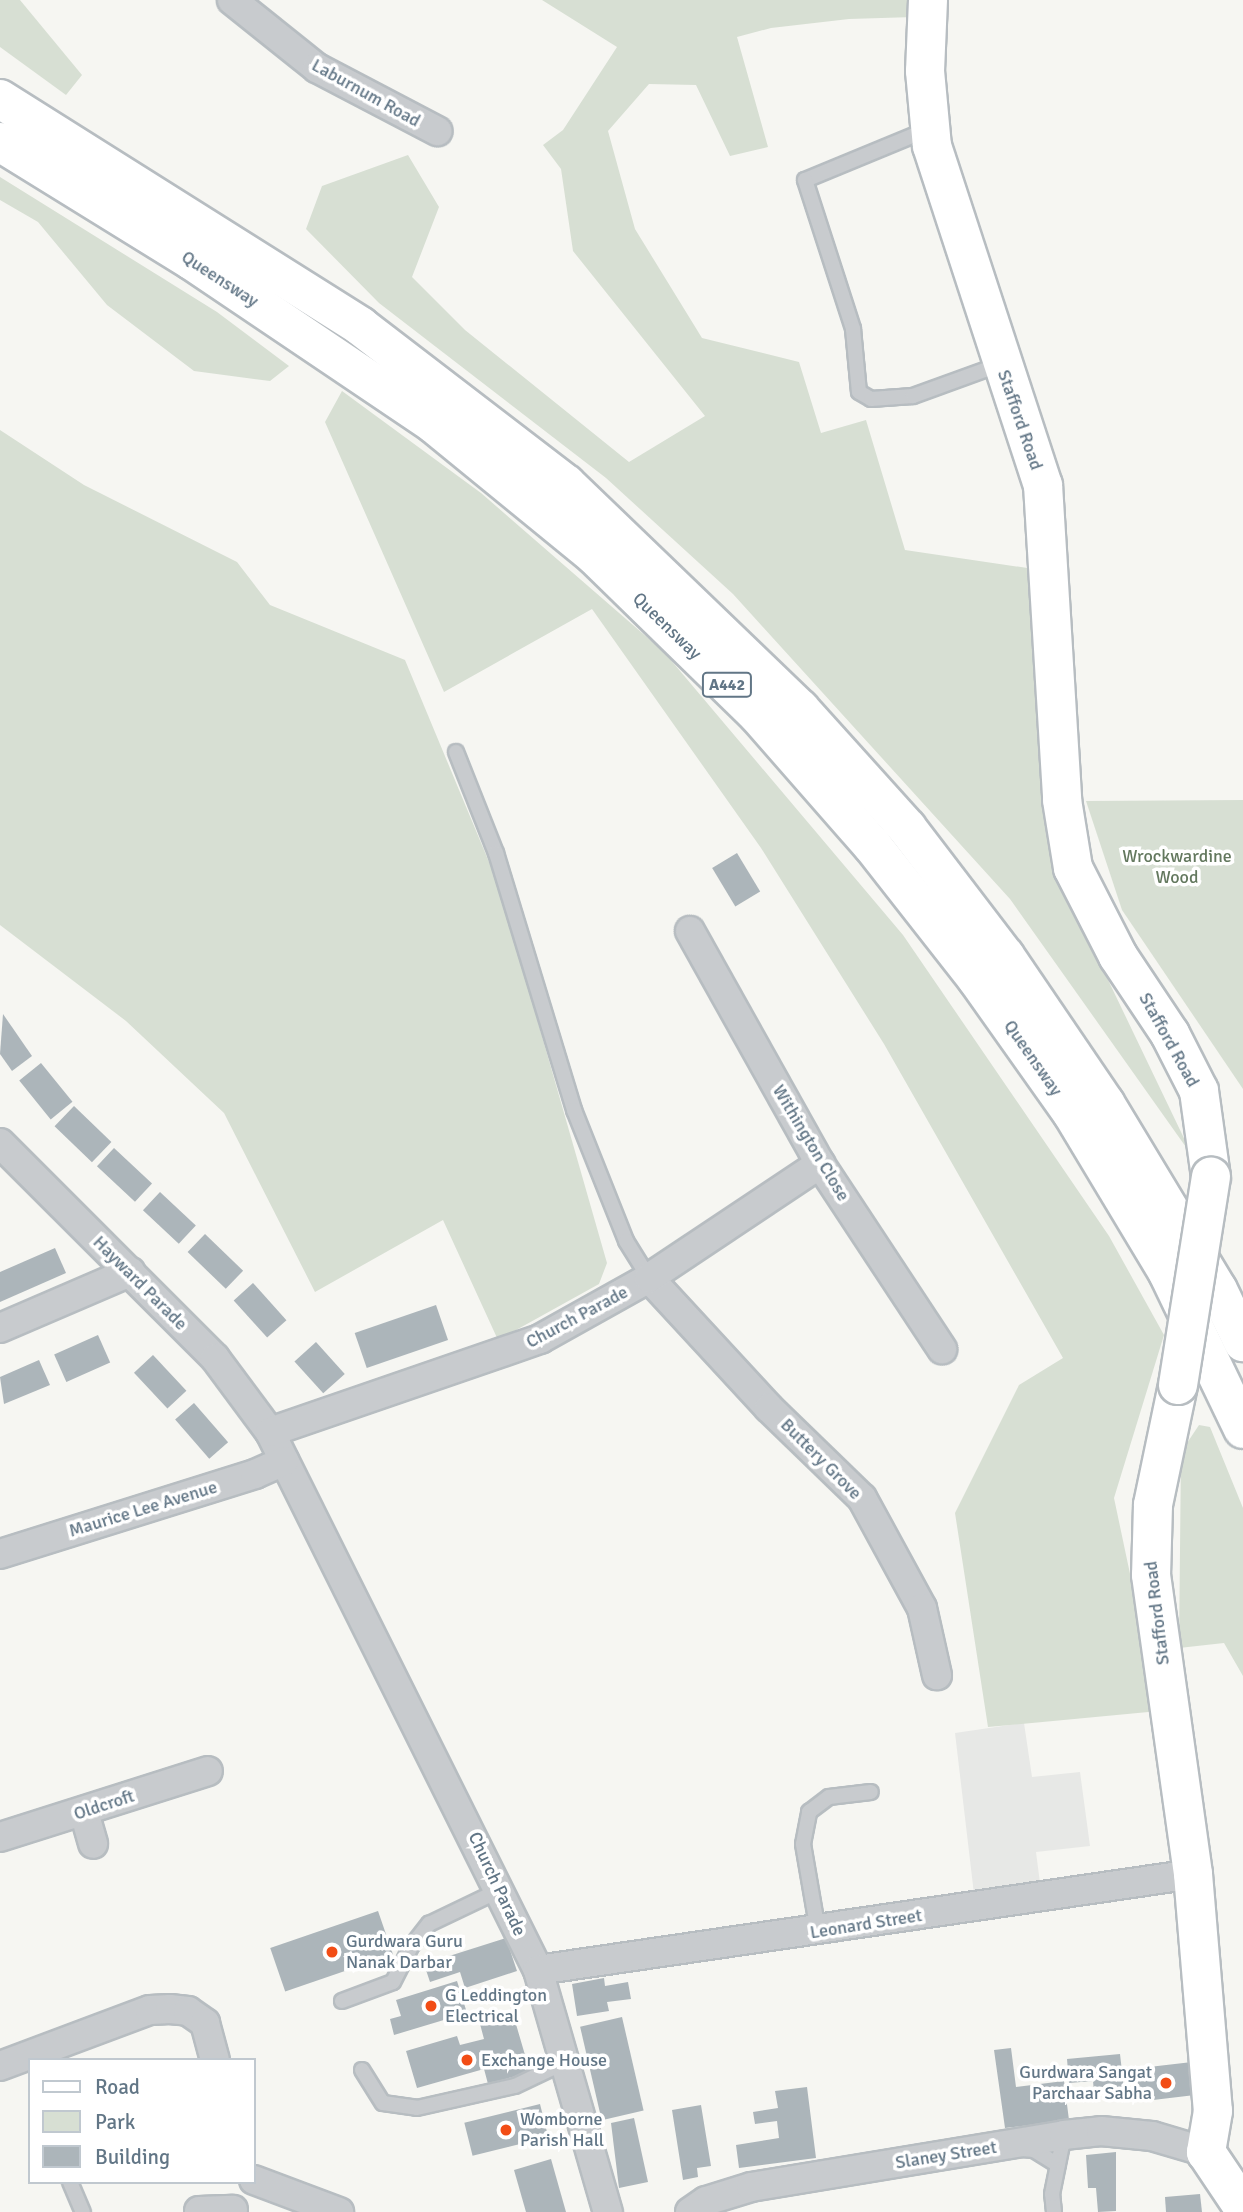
<!DOCTYPE html>
<style>
body{margin:0}
#map{position:relative;width:1243px;height:2212px;overflow:hidden;background:#f6f6f2;font-family:Signika,sans-serif}
div>[style]{position:absolute}
[style*='--x']{left:calc(var(--x)*1px);top:calc(var(--y)*1px);width:calc(var(--w)*1px);rotate:calc(var(--a)*1deg)}
.built>*{inset:0;background:#e7e8e6}
.green>*{inset:0;background:#d7dfd3}
.building>*{inset:0;background:#acb5ba;transform-origin:0 0}
.roads{filter:drop-shadow(2px 0 #b7bdc1) drop-shadow(-2px 0 #b7bdc1) drop-shadow(0 2px #b7bdc1) drop-shadow(0 -2px #b7bdc1)}
.lane>*{height:14px;margin:-7px;padding:0 7px;transform-origin:7px;border-radius:7px;background:#c8cbce}
.street>*{height:28px;margin:-14px;padding:0 14px;transform-origin:14px;border-radius:14px;background:#c8cbce}
.secondary>*{height:38px;margin:-19px;padding:0 19px;transform-origin:19px;border-radius:19px;background:#fff}
.highway>*{height:38px;margin:-19px;padding:0 19px;transform-origin:19px;border-radius:19px;background:#fff}
.bridges{filter:drop-shadow(2px 0 #b7bdc1) drop-shadow(-2px 0 #b7bdc1) drop-shadow(0 2px #b7bdc1) drop-shadow(0 -2px #b7bdc1)}
.secondary-bridge>*{height:38px;margin:-19px;padding:0 19px;transform-origin:19px;border-radius:19px;background:#fff}
.dots>*{width:19px;height:19px;translate:-50% -50%;box-sizing:border-box;border:4px solid #fff;border-radius:50%}
span{translate:-50% -50%;white-space:nowrap;text-align:center;line-height:1.15;-webkit-text-stroke:7px #fff;paint-order:stroke}
.shield-label span{padding:2px 5px;background:#fff;border:2px solid;border-radius:5px;-webkit-text-stroke-width:0}
.shield-label{font-size:16px;color:#627686;font-weight:700}
.street-label{font-size:18px;color:#627686}
.park-label{font-size:18px;color:#63785e}
.poi-label{font-size:18px;color:#627686}
.left{translate:0 -50%;text-align:left}
.right{translate:-100% -50%;text-align:right}
.legend{position:absolute;left:28px;top:2058px;width:228px;height:126px;box-sizing:border-box;background:#fff;border:2px solid #c0c8cf;margin:0;padding:9px 12px;list-style:none;font-size:21px;color:#627686}
.legend li{display:flex;align-items:center;gap:14px;height:35px}
.legend b{width:35px;border:2px solid #c0c8cf}
</style>
<div id="map">
<div class="built">
<div style="clip-path:polygon(1024px 1723px,1032px 1777px,1080px 1772px,1090px 1846px,1036px 1852px,1040px 1883px,974px 1894px,955px 1733px)"></div>
</div>
<div class="green">
<div style="clip-path:polygon(0 0,20px 0,82px 75px,66px 95px,0 47px)"></div>
<div style="clip-path:polygon(542px 0,916px 0,914px 17px,849px 19px,771px 28px,737px 37px,768px 147px,730px 156px,696px 85px,649px 84px,608px 131px,635px 229px,702px 338px,799px 362px,821px 433px,866px 420px,905px 550px,1034px 569px,1041px 793px,1063px 886px,1193px 1157px,1010px 899px,733px 594px,606px 478px,379px 303px,306px 229px,322px 186px,408px 155px,439px 207px,412px 277px,465px 330px,629px 462px,705px 416px,573px 251px,561px 169px,543px 145px,563px 130px,617px 47px)"></div>
<div style="clip-path:polygon(0 177px,217px 312px,289px 366px,270px 381px,194px 371px,107px 305px,38px 222px,0 200px)"></div>
<div style="clip-path:polygon(342px 391px,481px 493px,664px 652px,903px 935px,1109px 1236px,1164px 1335px,1114px 1498px,1159px 1711px,988px 1727px,955px 1513px,1019px 1385px,1063px 1358px,884px 1044px,761px 848px,592px 609px,444px 692px,325px 422px)"></div>
<div style="clip-path:polygon(0 430px,84px 485px,237px 562px,270px 605px,405px 660px,499px 886px,607px 1263px,599px 1284px,498px 1340px,443px 1220px,315px 1292px,224px 1113px,126px 1021px,0 925px)"></div>
<div style="clip-path:polygon(1243px 800px,1243px 1089px,1122px 910px,1086px 801px)"></div>
<div style="clip-path:polygon(1199px 1425px,1210px 1427px,1243px 1508px,1243px 1676px,1224px 1643px,1179px 1648px,1181px 1452px)"></div>
</div>
<div class="building">
<div style="left:737px;top:853px;width:45px;height:29px;rotate:59deg"></div>
<div style="clip-path:polygon(3px 1014px,32px 1056px,12px 1071px,0 1054px)"></div>
<div style="left:41px;top:1063px;width:50px;height:28px;rotate:51deg"></div>
<div style="left:74px;top:1106px;width:52px;height:28px;rotate:44deg"></div>
<div style="left:114px;top:1148px;width:52px;height:25px;rotate:43deg"></div>
<div style="left:160px;top:1192px;width:49px;height:25px;rotate:43deg"></div>
<div style="left:205px;top:1234px;width:53px;height:25px;rotate:44deg"></div>
<div style="clip-path:polygon(55px 1248px,66px 1273px,0 1302px,0 1272px)"></div>
<div style="left:253px;top:1283px;width:50px;height:26px;rotate:48deg"></div>
<div style="left:436px;top:1305px;width:37px;height:86px;rotate:71deg"></div>
<div style="left:98px;top:1335px;width:30px;height:48px;rotate:66deg"></div>
<div style="left:316px;top:1342px;width:43px;height:29px;rotate:48deg"></div>
<div style="left:153px;top:1355px;width:49px;height:26px;rotate:47deg"></div>
<div style="clip-path:polygon(39px 1360px,50px 1385px,4px 1404px,0 1377px)"></div>
<div style="left:194px;top:1403px;width:52px;height:25px;rotate:49deg"></div>
<div style="left:378px;top:1911px;width:46px;height:114px;rotate:71deg"></div>
<div style="clip-path:polygon(506px 1938px,517px 1971px,465px 1988px,460px 1972px,430px 1982px,424px 1964px)"></div>
<div style="clip-path:polygon(604px 1978px,605px 1986px,628px 1982px,631px 1999px,607px 2002px,609px 2011px,577px 2016px,572px 1984px)"></div>
<div style="clip-path:polygon(457px 1981px,467px 2013px,394px 2035px,390px 2019px,401px 2016px,396px 2000px)"></div>
<div style="clip-path:polygon(513px 2014px,530px 2072px,488px 2084px,484px 2069px,417px 2088px,406px 2051px,457px 2036px,460px 2045px,484px 2039px,480px 2024px)"></div>
<div style="left:622px;top:2017px;width:96px;height:43px;rotate:77deg"></div>
<div style="clip-path:polygon(1011px 2048px,1016px 2087px,1064px 2081px,1069px 2120px,1005px 2128px,994px 2050px)"></div>
<div style="clip-path:polygon(1120px 2054px,1124px 2089px,1094px 2092px,1093px 2081px,1069px 2083px,1067px 2059px)"></div>
<div style="clip-path:polygon(1192px 2062px,1195px 2095px,1153px 2100px,1152px 2091px,1138px 2093px,1137px 2075px,1150px 2074px,1149px 2067px)"></div>
<div style="clip-path:polygon(807px 2087px,816px 2158px,739px 2168px,736px 2145px,779px 2138px,777px 2121px,755px 2124px,753px 2112px,778px 2108px,775px 2091px)"></div>
<div style="left:540px;top:2104px;width:34px;height:78px;rotate:76deg"></div>
<div style="clip-path:polygon(701px 2105px,711px 2166px,697px 2168px,698px 2177px,683px 2180px,672px 2110px)"></div>
<div style="clip-path:polygon(634px 2118px,648px 2182px,619px 2188px,611px 2123px)"></div>
<div style="clip-path:polygon(1116px 2152px,1116px 2211px,1098px 2212px,1096px 2188px,1088px 2188px,1086px 2155px)"></div>
<div style="clip-path:polygon(551px 2159px,566px 2212px,526px 2212px,514px 2170px)"></div>
<div style="clip-path:polygon(1200px 2194px,1202px 2212px,1166px 2212px,1165px 2197px)"></div>
</div>
<div class="roads">
<div class="lane">
<div style="--x:929;--y:129;--w:134;--a:157.6"></div>
<div style="--x:805;--y:180;--w:157;--a:72.1"></div>
<div style="--x:853;--y:329;--w:63;--a:84.6"></div>
<div style="--x:859;--y:392;--w:14;--a:30"></div>
<div style="--x:871;--y:399;--w:42;--a:-4.1"></div>
<div style="--x:913;--y:396;--w:94;--a:-20"></div>
<div style="--x:456;--y:752;--w:109;--a:68.4"></div>
<div style="--x:496;--y:853;--w:269;--a:73.1"></div>
<div style="--x:574;--y:1110;--w:141;--a:68.3"></div>
<div style="--x:626;--y:1241;--w:44;--a:58.1"></div>
<div style="--x:818;--y:1931;--w:88;--a:-99.8"></div>
<div style="--x:803;--y:1844;--w:33;--a:-79"></div>
<div style="--x:809;--y:1812;--w:25;--a:-37"></div>
<div style="--x:829;--y:1797;--w:42;--a:-6.8"></div>
<div style="--x:342;--y:2001;--w:54;--a:-20.4"></div>
<div style="--x:393;--y:1982;--w:38;--a:-63"></div>
<div style="--x:410;--y:1948;--w:31;--a:-52"></div>
<div style="--x:429;--y:1924;--w:79;--a:-25.6"></div>
<div style="--x:362;--y:2070;--w:39;--a:58"></div>
<div style="--x:383;--y:2103;--w:34;--a:8"></div>
<div style="--x:417;--y:2108;--w:100;--a:-12.7"></div>
<div style="--x:515;--y:2086;--w:53;--a:-25.6"></div>
<div style="--x:1022;--y:2149;--w:12;--a:5"></div>
<div style="--x:1034;--y:2150;--w:28;--a:32"></div>
<div style="--x:70;--y:2182;--w:33;--a:67"></div>
<div style="--x:1054;--y:2212;--w:18;--a:-96"></div>
<div style="--x:1052;--y:2194;--w:60;--a:-78.5"></div>
</div>
<div class="street">
<div style="--x:232;--y:0;--w:109;--a:38.7"></div>
<div style="--x:317;--y:68;--w:136;--a:27.7"></div>
<div style="--x:690;--y:931;--w:267;--a:60.8"></div>
<div style="--x:820;--y:1164;--w:222;--a:56.6"></div>
<div style="--x:0;--y:1143;--w:304;--a:45"></div>
<div style="--x:215;--y:1358;--w:92;--a:53.4"></div>
<div style="--x:270;--y:1432;--w:601;--a:63.52"></div>
<div style="--x:538;--y:1970;--w:252;--a:73.9"></div>
<div style="--x:649;--y:1278;--w:177;--a:47.3"></div>
<div style="--x:769;--y:1408;--w:129;--a:44.1"></div>
<div style="--x:862;--y:1498;--w:125;--a:61.4"></div>
<div style="--x:922;--y:1608;--w:69;--a:77.4"></div>
<div style="--x:0;--y:1328;--w:142;--a:-23.3"></div>
<div style="--x:270;--y:1432;--w:286;--a:-19"></div>
<div style="--x:540;--y:1339;--w:125;--a:-29.2"></div>
<div style="--x:649;--y:1278;--w:206;--a:-33.7"></div>
<div style="--x:0;--y:1554;--w:267;--a:-17.4"></div>
<div style="--x:255;--y:1474;--w:32;--a:-24"></div>
<div style="--x:84;--y:1812;--w:33;--a:74"></div>
<div style="--x:0;--y:1837;--w:218;--a:-17.6"></div>
<div style="--x:538;--y:1970;--w:662;--a:-8.34"></div>
<div style="--x:0;--y:2066;--w:160;--a:-20.5"></div>
<div style="--x:150;--y:2010;--w:20;--a:-3"></div>
<div style="--x:170;--y:2009;--w:18;--a:6"></div>
<div style="--x:188;--y:2011;--w:21;--a:35"></div>
<div style="--x:205;--y:2023;--w:38;--a:75"></div>
<div style="--x:254;--y:2180;--w:91;--a:20.6"></div>
<div style="--x:199;--y:2211;--w:34;--a:-2"></div>
<div style="--x:690;--y:2212;--w:19;--a:-35"></div>
<div style="--x:706;--y:2201;--w:47;--a:-17.3"></div>
<div style="--x:751;--y:2187;--w:317;--a:-9.4"></div>
<div style="--x:1064;--y:2135;--w:37;--a:-6"></div>
<div style="--x:1101;--y:2131;--w:51;--a:5.6"></div>
<div style="--x:1152;--y:2136;--w:56;--a:16.5"></div>
</div>
<div class="secondary">
<div style="--x:928;--y:0;--w:71;--a:92.4"></div>
<div style="--x:925;--y:71;--w:75;--a:84.7"></div>
<div style="--x:932;--y:146;--w:357;--a:71.9"></div>
<div style="--x:1043;--y:485;--w:316;--a:86.5"></div>
<div style="--x:1062;--y:800;--w:69;--a:80.8"></div>
<div style="--x:1073;--y:868;--w:99;--a:62.9"></div>
<div style="--x:1118;--y:956;--w:94;--a:56.3"></div>
<div style="--x:1170;--y:1034;--w:64;--a:63"></div>
<div style="--x:1199;--y:1091;--w:87;--a:82.1"></div>
<div style="--x:1178;--y:1385;--w:123;--a:101.8"></div>
<div style="--x:1153;--y:1505;--w:70;--a:91.6"></div>
<div style="--x:1151;--y:1575;--w:302;--a:82"></div>
<div style="--x:1193;--y:1874;--w:238;--a:85.2"></div>
<div style="--x:1213;--y:2111;--w:42;--a:99.7"></div>
<div style="--x:1206;--y:2152;--w:66;--a:56.1"></div>
</div>
<div class="highway">
<div style="--x:0;--y:99;--w:426;--a:32.2"></div>
<div style="--x:360;--y:326;--w:260;--a:37.5"></div>
<div style="--x:566;--y:484;--w:325;--a:43.9"></div>
<div style="--x:800;--y:709;--w:160;--a:48"></div>
<div style="--x:907;--y:828;--w:161;--a:52.6"></div>
<div style="--x:1005;--y:956;--w:178;--a:55.8"></div>
<div style="--x:1105;--y:1103;--w:218;--a:58.9"></div>
<div style="--x:1218;--y:1290;--w:58;--a:64.3"></div>
<div style="--x:0;--y:142;--w:225;--a:31.7"></div>
<div style="--x:191;--y:260;--w:293;--a:34"></div>
<div style="--x:434;--y:424;--w:207;--a:39.3"></div>
<div style="--x:594;--y:555;--w:229;--a:44.3"></div>
<div style="--x:758;--y:715;--w:173;--a:48.8"></div>
<div style="--x:872;--y:845;--w:170;--a:51.9"></div>
<div style="--x:977;--y:979;--w:164;--a:54.7"></div>
<div style="--x:1072;--y:1113;--w:187;--a:59"></div>
<div style="--x:1168;--y:1273;--w:173;--a:64.3"></div>
</div>
</div>
<div class="bridges">
<div class="secondary-bridge">
<div style="--x:1178;--y:1385;--w:211;--a:-81"></div>
</div>
</div>
<div class="dots">
<div style="left:332px;top:1952px;background:#f24d16"></div>
<div style="left:431px;top:2006px;background:#f24d16"></div>
<div style="left:467px;top:2060px;background:#f24d16"></div>
<div style="left:1166px;top:2083px;background:#f24d16"></div>
<div style="left:506px;top:2130px;background:#f24d16"></div>
</div>
<div class="shield-label">
<span style="left:727px;top:685px">A442</span>
</div>
<div class="street-label">
<span style="left:366px;top:93px;rotate:29deg">Laburnum Road</span>
<span style="left:220px;top:279px;rotate:33deg">Queensway</span>
<span style="left:1020px;top:420px;rotate:71deg">Stafford Road</span>
<span style="left:667px;top:626px;rotate:44deg">Queensway</span>
<span style="left:1169px;top:1040px;rotate:61deg">Stafford Road</span>
<span style="left:1033px;top:1058px;rotate:55deg">Queensway</span>
<span style="left:811px;top:1143px;rotate:59deg">Withington Close</span>
<span style="left:140px;top:1283px;rotate:45deg">Hayward Parade</span>
<span style="left:577px;top:1317px;rotate:-28deg">Church Parade</span>
<span style="left:821px;top:1459px;rotate:45deg">Buttery Grove</span>
<span style="left:143px;top:1509px;rotate:-17deg">Maurice Lee Avenue</span>
<span style="left:1157px;top:1613px;rotate:-97deg">Stafford Road</span>
<span style="left:104px;top:1805px;rotate:-18deg">Oldcroft</span>
<span style="left:497px;top:1884px;rotate:65deg">Church Parade</span>
<span style="left:866px;top:1924px;rotate:-9deg">Leonard Street</span>
<span style="left:946px;top:2155px;rotate:-9deg">Slaney Street</span>
</div>
<div class="park-label">
<span style="left:1177px;top:867px">Wrockwardine<br>Wood</span>
</div>
<div class="poi-label">
<span class="left" style="left:346px;top:1952px">Gurdwara Guru<br>Nanak Darbar</span>
<span class="left" style="left:445px;top:2006px">G Leddington<br>Electrical</span>
<span class="left" style="left:481px;top:2060px">Exchange House</span>
<span class="right" style="left:1152px;top:2083px">Gurdwara Sangat<br>Parchaar Sabha</span>
<span class="left" style="left:520px;top:2130px">Womborne<br>Parish Hall</span>
</div>
<ul class="legend">
<li><b style="height:9px;background:#fff"></b>Road</li>
<li><b style="height:19px;background:#d7dfd3"></b>Park</li>
<li><b style="height:19px;background:#acb5ba"></b>Building</li>
</ul>
</div>
